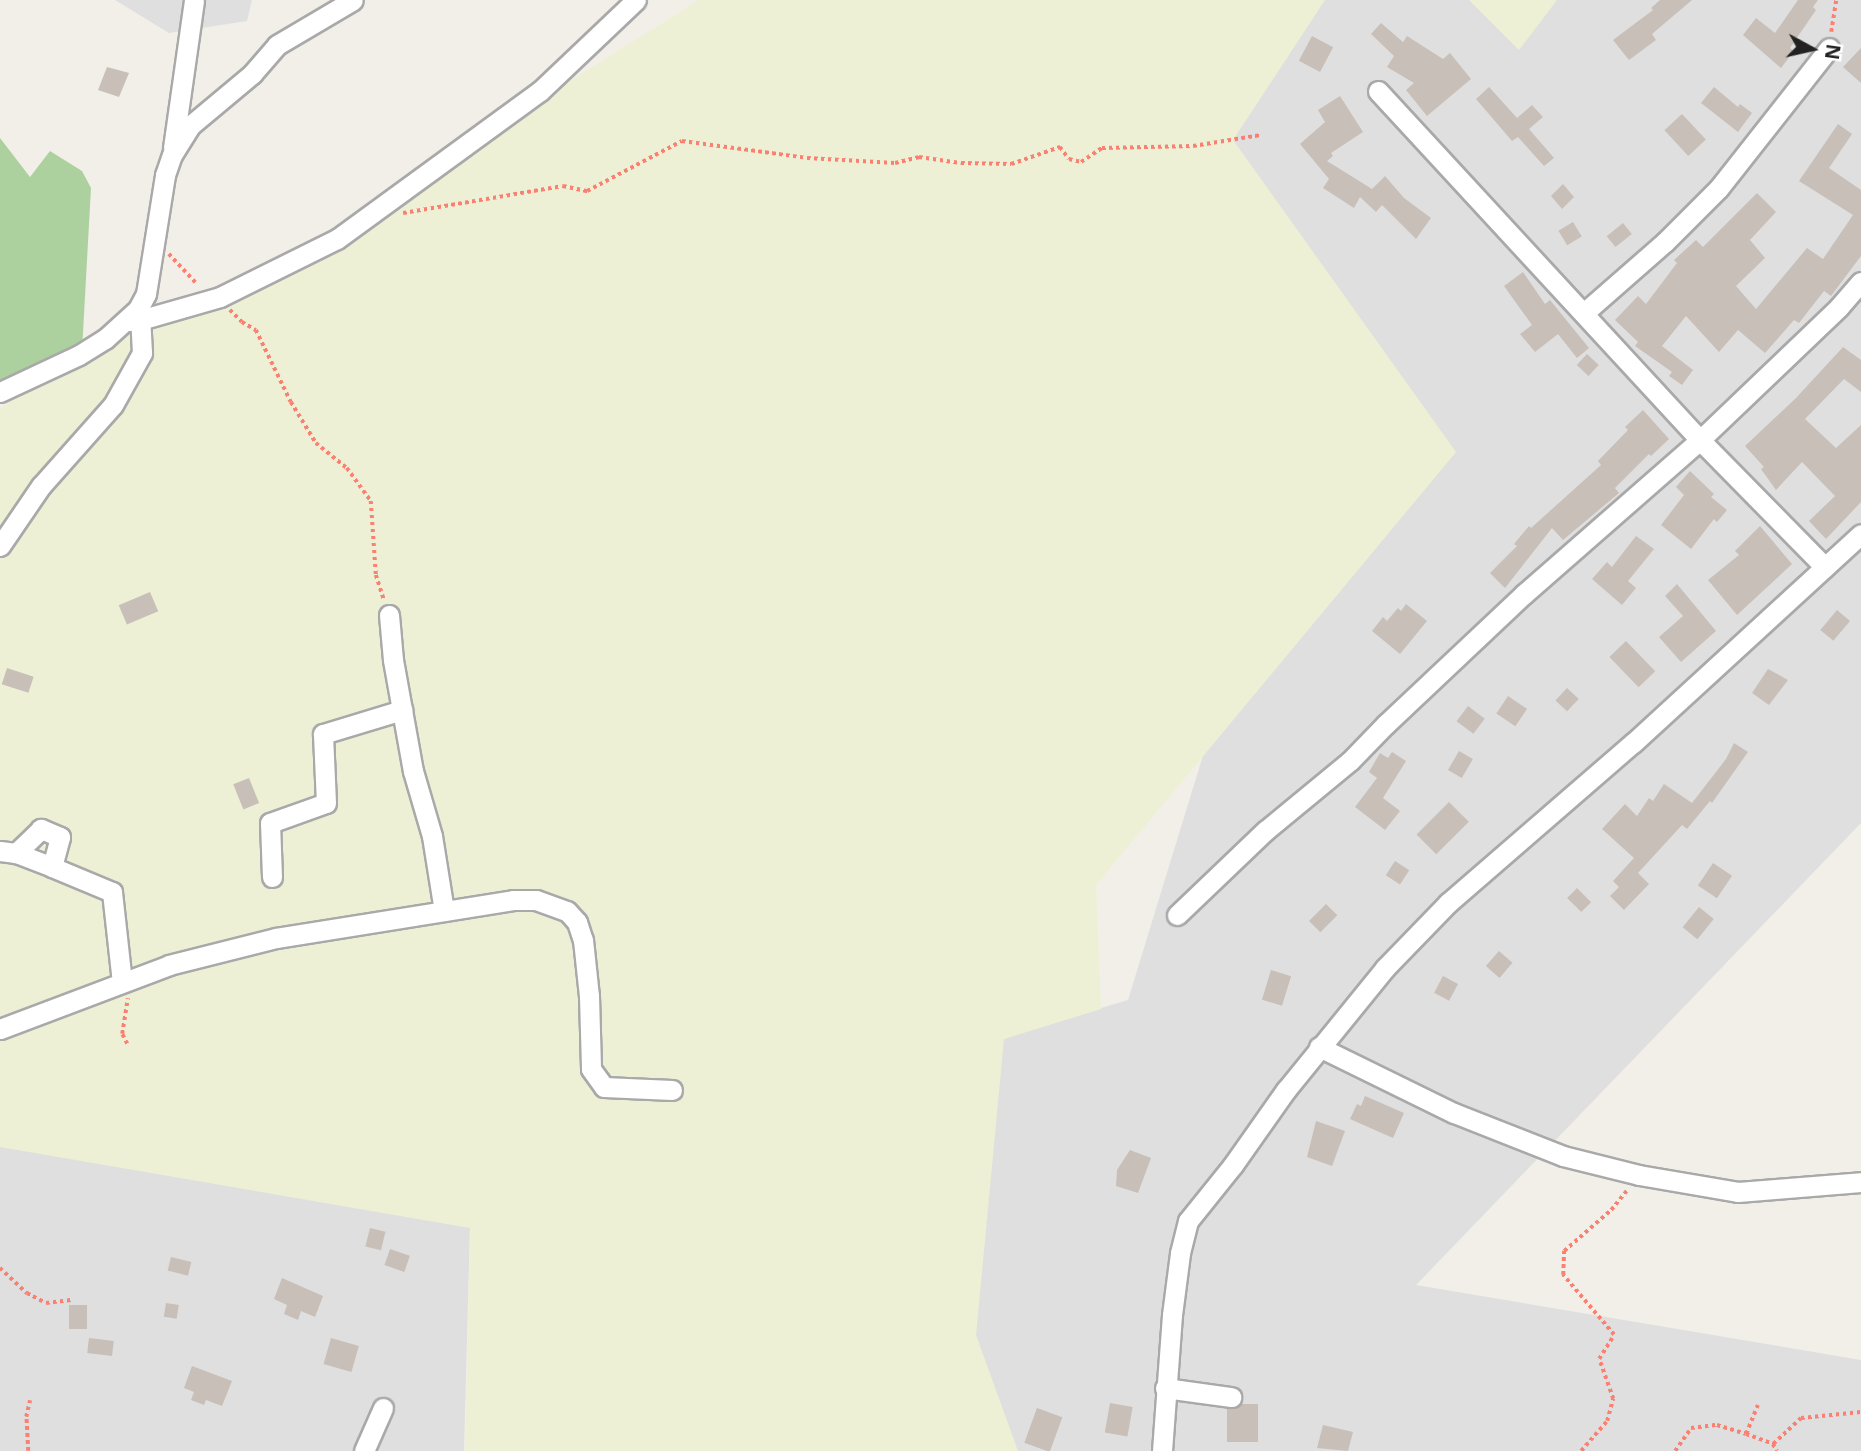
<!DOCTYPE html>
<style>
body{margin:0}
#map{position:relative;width:1861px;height:1451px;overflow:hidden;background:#f2efe9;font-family:"Noto Sans",sans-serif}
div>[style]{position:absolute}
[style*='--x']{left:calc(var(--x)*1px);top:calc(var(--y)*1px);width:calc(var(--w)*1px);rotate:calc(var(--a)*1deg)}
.residential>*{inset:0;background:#e0dfdf}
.farmland>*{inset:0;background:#eef0d5}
.forest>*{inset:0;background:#add19e}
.building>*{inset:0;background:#c7bfb8;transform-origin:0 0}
.path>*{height:3.5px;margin-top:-1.75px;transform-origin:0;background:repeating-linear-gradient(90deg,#fa8072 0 3.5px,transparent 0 7px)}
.roads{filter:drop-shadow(2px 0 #a9a9a9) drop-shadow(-2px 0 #a9a9a9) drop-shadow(0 2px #a9a9a9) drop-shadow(0 -2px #a9a9a9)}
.street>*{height:19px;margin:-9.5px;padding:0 9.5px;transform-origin:9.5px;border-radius:9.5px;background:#fff}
span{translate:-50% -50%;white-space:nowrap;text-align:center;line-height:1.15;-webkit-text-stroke:5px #fff;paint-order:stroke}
.north{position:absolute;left:1777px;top:14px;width:70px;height:70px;-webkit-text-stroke:5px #fff;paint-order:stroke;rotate:98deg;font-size:19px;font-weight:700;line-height:28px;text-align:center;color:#222}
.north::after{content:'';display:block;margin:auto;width:24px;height:32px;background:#222;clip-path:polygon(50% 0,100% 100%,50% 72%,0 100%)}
</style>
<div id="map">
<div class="residential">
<div style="clip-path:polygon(115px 0,252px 0,247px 21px,169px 33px)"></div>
<div style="clip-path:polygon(1189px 0,1861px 0,1861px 823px,1416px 1285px,1861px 1360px,1861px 1451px,1001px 1451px,975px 1333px,1003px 1037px,1128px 1000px,1307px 416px)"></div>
<div style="clip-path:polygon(0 1145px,470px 1226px,464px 1451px,0 1451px)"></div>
</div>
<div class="farmland">
<div style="clip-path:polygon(699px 0,1325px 0,1233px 140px,1456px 452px,1096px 885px,1101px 1009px,1004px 1039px,976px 1335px,1018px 1451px,465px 1451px,470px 1228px,0 1147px,0 409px,113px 317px,165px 303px,218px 297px,306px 246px)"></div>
<div style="clip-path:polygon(1469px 0,1557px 0,1519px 50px)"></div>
</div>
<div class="forest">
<div style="clip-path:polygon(0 138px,30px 177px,50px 151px,82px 171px,91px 188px,82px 351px,0 386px)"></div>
</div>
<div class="building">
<div style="clip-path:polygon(1660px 0,1692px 0,1652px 34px,1656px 40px,1629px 60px,1613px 40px,1653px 10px,1651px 8px)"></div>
<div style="clip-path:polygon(1798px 0,1818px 0,1813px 7px,1816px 10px,1790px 48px,1794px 51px,1781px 68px,1743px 35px,1756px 18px,1775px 33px)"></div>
<div style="clip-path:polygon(1381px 23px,1403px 42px,1407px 36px,1443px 59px,1450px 53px,1471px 79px,1427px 116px,1406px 90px,1414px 83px,1387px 67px,1394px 56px,1371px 34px)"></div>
<div style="left:1312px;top:36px;width:24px;height:28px;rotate:28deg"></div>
<div style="clip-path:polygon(1861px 48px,1861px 83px,1843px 67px)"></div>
<div style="clip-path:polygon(107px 67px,129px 73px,119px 97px,98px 90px)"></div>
<div style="clip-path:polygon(1489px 87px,1517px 118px,1532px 105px,1543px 117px,1529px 129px,1554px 158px,1544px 166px,1518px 137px,1512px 141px,1476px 99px)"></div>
<div style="clip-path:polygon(1714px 87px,1738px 107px,1740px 104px,1752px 113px,1738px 132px,1701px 103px)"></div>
<div style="clip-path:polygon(1340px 96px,1363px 132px,1331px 153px,1333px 156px,1327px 161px,1372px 189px,1385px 176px,1404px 198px,1431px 218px,1416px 239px,1382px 205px,1376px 212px,1360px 197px,1354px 208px,1323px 188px,1329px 179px,1300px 144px,1325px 122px,1318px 110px)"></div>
<div style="left:1682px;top:114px;width:35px;height:24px;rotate:47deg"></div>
<div style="clip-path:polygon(1838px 124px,1852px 134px,1829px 168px,1861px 190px,1861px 256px,1831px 296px,1824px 291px,1799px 323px,1794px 320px,1765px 353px,1738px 330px,1719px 352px,1686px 316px,1662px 346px,1693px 370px,1682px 385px,1669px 376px,1672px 372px,1635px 346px,1638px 342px,1615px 320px,1638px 296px,1646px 304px,1677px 263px,1674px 260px,1696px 240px,1703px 247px,1757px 193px,1776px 212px,1750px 240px,1765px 258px,1736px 286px,1756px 309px,1807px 248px,1823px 259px,1853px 215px,1799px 181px)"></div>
<div style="clip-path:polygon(1563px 184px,1574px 197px,1562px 209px,1551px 196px)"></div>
<div style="left:1573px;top:222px;width:17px;height:17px;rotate:59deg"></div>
<div style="left:1623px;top:223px;width:14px;height:21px;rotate:51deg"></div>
<div style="clip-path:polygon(1523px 272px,1545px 304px,1550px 300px,1589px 348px,1577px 358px,1558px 334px,1535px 352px,1520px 334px,1532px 325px,1504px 286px)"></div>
<div style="clip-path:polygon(1843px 347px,1861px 360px,1861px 392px,1844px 379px,1805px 419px,1836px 448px,1861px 425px,1861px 502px,1826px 539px,1809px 521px,1835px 496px,1802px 462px,1776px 490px,1761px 469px,1764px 467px,1745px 446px,1796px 398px)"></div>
<div style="left:1587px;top:354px;width:16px;height:15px;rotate:43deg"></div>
<div style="clip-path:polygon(1643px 410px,1669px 439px,1651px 456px,1649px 454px,1615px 488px,1619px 493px,1563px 540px,1552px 528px,1505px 588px,1490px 573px,1517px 546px,1514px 544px,1529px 526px,1531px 528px,1601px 465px,1598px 461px,1628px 430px,1625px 427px)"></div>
<div style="clip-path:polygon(1690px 471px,1714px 494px,1711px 497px,1727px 510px,1717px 522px,1714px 519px,1691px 549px,1661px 525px,1684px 495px,1676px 487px)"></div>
<div style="clip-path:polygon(1760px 526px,1792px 564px,1737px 615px,1708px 580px,1739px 555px,1735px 551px)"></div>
<div style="clip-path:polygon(1636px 536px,1654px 549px,1628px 581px,1636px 588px,1622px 605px,1592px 579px,1607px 562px,1612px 567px)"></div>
<div style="clip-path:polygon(1677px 584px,1716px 631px,1681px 662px,1659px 637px,1683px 616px,1665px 596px)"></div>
<div style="left:150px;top:592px;width:21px;height:34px;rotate:67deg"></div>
<div style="clip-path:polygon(1406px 604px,1427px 621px,1400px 654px,1372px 631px,1383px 617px,1387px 621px,1398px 608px,1401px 611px)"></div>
<div style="left:1837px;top:610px;width:17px;height:26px;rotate:40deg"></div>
<div style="left:1626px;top:641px;width:42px;height:23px;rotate:46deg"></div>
<div style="left:7px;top:668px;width:28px;height:17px;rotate:18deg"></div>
<div style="clip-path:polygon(1768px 669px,1788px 680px,1769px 705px,1752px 693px)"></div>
<div style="left:1567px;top:688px;width:16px;height:17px;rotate:43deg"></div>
<div style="left:1508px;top:696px;width:23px;height:21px;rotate:34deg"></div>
<div style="left:1468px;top:706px;width:21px;height:19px;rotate:37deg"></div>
<div style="clip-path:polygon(1734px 743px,1748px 752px,1712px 803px,1710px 801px,1687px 829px,1682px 825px,1638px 873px,1649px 884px,1624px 910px,1610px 896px,1619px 887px,1613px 881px,1634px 858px,1602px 829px,1625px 804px,1637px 816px,1649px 798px,1653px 801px,1664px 784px,1692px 803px,1726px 759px)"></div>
<div style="left:1459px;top:751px;width:16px;height:22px;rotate:30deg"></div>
<div style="clip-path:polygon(1392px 752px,1406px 761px,1383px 798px,1400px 811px,1385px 830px,1355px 807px,1377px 778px,1369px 772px,1380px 753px,1388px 758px)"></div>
<div style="left:249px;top:778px;width:27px;height:17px;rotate:68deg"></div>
<div style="left:1449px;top:802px;width:28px;height:46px;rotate:45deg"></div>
<div style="left:1395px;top:861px;width:17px;height:17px;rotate:33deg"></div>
<div style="left:1713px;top:863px;width:23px;height:27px;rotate:34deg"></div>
<div style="left:1577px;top:888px;width:20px;height:14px;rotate:45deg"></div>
<div style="left:1326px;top:904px;width:16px;height:24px;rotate:45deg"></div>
<div style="left:1699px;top:907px;width:19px;height:26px;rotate:39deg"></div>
<div style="left:1499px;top:951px;width:18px;height:20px;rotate:41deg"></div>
<div style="left:1271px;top:970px;width:21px;height:31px;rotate:17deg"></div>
<div style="left:1443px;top:976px;width:17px;height:19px;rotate:28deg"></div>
<div style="clip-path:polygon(1365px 1096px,1404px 1113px,1393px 1138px,1350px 1119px,1357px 1104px,1361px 1106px)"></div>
<div style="clip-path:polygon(1316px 1121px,1345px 1131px,1332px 1166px,1307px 1157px)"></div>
<div style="clip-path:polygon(1130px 1150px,1151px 1158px,1138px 1193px,1116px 1186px,1117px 1170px)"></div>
<div style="left:370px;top:1228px;width:16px;height:19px;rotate:14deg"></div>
<div style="left:390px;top:1249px;width:21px;height:17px;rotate:19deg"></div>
<div style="left:171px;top:1257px;width:21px;height:14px;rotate:14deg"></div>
<div style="clip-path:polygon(282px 1278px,323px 1296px,315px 1317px,301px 1311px,298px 1320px,284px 1314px,287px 1305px,274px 1299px)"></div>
<div style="left:166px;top:1303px;width:13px;height:14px;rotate:9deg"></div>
<div style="left:69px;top:1305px;width:18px;height:24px"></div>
<div style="left:89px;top:1338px;width:25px;height:15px;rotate:7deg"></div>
<div style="left:331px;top:1338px;width:29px;height:27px;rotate:16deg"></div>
<div style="clip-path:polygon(192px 1366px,232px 1381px,222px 1406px,206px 1400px,204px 1405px,191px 1400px,194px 1392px,184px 1388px)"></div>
<div style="left:1110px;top:1403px;width:23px;height:30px;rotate:10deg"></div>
<div style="clip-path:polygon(1241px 1404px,1258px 1404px,1258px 1442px,1227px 1442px,1227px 1409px)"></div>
<div style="left:1037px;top:1408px;width:27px;height:37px;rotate:20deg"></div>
<div style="clip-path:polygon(1323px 1425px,1353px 1432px,1348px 1451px,1317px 1448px)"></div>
</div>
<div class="path">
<div style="--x:1831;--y:32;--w:32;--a:-81"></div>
<div style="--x:403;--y:213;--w:162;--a:-9.6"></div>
<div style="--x:563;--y:186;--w:25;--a:12"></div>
<div style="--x:587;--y:191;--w:107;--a:-27.8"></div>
<div style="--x:682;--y:141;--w:126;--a:7.7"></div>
<div style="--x:807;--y:158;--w:88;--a:3.3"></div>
<div style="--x:895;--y:163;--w:25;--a:-14"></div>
<div style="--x:919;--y:157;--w:42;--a:8.1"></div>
<div style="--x:961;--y:163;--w:50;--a:1.1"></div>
<div style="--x:1011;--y:164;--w:52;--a:-19.1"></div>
<div style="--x:1060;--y:147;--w:15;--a:53"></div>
<div style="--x:1069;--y:159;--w:12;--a:14"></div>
<div style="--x:1081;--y:162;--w:25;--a:-34"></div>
<div style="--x:1102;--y:148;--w:91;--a:-1.3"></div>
<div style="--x:1193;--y:146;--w:69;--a:-9.2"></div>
<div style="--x:169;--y:254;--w:41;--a:47"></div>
<div style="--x:230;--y:310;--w:17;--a:45"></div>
<div style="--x:242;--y:322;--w:16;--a:30"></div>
<div style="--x:256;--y:330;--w:80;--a:64.1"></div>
<div style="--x:291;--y:402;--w:48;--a:58.6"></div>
<div style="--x:316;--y:443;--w:40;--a:39"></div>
<div style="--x:347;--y:468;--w:41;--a:54"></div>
<div style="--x:371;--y:501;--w:74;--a:86.1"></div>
<div style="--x:376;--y:575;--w:26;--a:72"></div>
<div style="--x:127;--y:1044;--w:11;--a:-117"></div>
<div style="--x:122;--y:1034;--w:36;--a:-81"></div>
<div style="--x:0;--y:1268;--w:37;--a:43"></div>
<div style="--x:27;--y:1293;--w:21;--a:28"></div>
<div style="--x:46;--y:1303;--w:25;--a:-7"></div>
<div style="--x:1746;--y:1434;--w:29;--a:20"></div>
<div style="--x:1773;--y:1444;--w:8;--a:60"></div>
<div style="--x:1773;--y:1444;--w:38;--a:-43"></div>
<div style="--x:1801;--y:1418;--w:60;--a:-5.7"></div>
<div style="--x:28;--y:1451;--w:34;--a:-93"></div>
<div style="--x:26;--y:1417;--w:17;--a:-77"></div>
<div style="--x:1581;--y:1451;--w:40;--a:-49"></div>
<div style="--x:1607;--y:1421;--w:23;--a:-75"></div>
<div style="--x:1613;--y:1399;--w:42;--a:-109.3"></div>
<div style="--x:1599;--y:1359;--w:28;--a:-58"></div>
<div style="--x:1614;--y:1335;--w:79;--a:-130.4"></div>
<div style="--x:1563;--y:1275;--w:24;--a:-88"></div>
<div style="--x:1564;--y:1251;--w:62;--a:-41.1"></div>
<div style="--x:1611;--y:1210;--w:26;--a:-51"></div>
<div style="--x:1675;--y:1451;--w:28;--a:-55"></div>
<div style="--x:1691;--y:1428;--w:26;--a:-7"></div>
<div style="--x:1717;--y:1425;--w:30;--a:17"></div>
<div style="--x:1746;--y:1434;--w:31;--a:-68"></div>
</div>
<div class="roads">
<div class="street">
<div style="--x:1378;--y:91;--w:475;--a:47.3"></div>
<div style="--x:1700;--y:440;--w:178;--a:45.5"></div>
<div style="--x:173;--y:148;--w:149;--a:-81.9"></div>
<div style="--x:1585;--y:312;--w:106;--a:-41.2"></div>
<div style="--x:1665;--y:242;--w:76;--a:-45"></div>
<div style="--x:1719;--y:188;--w:178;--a:-51.8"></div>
<div style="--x:128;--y:321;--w:12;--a:-5"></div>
<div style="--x:140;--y:320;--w:83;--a:-16"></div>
<div style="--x:220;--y:297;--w:131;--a:-26.4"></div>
<div style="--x:337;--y:239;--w:251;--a:-36.1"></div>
<div style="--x:540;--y:91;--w:132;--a:-43.5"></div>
<div style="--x:0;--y:392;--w:87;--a:-25.1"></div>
<div style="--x:79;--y:355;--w:31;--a:-32"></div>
<div style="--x:105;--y:339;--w:45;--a:-42.3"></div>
<div style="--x:138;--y:309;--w:17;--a:-62"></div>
<div style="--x:146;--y:294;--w:121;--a:-80.9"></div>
<div style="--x:165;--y:175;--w:21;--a:-71"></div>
<div style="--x:172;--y:155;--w:36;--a:-58"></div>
<div style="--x:191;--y:125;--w:80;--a:-39.9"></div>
<div style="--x:252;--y:74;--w:38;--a:-49"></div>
<div style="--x:277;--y:45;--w:88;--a:-30.6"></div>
<div style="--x:0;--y:546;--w:73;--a:-55.7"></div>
<div style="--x:41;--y:486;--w:108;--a:-48.4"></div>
<div style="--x:113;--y:405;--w:60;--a:-60.9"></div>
<div style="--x:142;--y:353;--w:33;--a:-93"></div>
<div style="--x:389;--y:615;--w:45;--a:84.9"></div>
<div style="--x:393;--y:660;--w:113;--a:79.8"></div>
<div style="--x:413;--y:771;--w:68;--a:73.7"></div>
<div style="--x:432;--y:836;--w:76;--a:80.9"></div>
<div style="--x:0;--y:851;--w:16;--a:7"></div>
<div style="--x:16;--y:853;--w:39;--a:21"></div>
<div style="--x:52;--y:867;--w:31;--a:-75"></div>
<div style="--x:60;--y:837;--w:21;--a:-157"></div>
<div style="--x:41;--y:829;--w:35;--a:136"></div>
<div style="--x:52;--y:867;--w:65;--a:22.6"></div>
<div style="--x:112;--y:892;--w:91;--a:83.7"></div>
<div style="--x:272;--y:877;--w:54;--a:-92.1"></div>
<div style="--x:270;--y:823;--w:59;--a:-19.7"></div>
<div style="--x:326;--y:803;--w:69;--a:-92.5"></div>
<div style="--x:323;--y:734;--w:83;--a:-16.9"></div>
<div style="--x:1177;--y:915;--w:122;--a:-43.7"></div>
<div style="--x:1265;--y:831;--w:110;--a:-39.5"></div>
<div style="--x:1350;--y:761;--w:52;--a:-45.8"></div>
<div style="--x:1386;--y:724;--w:190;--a:-43.3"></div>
<div style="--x:1524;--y:594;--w:234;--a:-41.2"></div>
<div style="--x:1700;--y:440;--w:192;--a:-43.7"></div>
<div style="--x:1839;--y:307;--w:33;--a:-49"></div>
<div style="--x:0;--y:1029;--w:181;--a:-20.7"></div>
<div style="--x:169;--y:965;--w:110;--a:-14.2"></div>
<div style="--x:276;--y:938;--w:240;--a:-9.1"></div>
<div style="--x:513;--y:900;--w:23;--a:0"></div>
<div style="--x:536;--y:900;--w:33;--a:20"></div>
<div style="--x:567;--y:911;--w:15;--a:48"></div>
<div style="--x:577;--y:922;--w:19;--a:72"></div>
<div style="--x:583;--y:940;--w:56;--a:83.9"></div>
<div style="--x:589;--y:996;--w:73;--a:88.4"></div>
<div style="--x:591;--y:1069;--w:22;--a:54"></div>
<div style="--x:604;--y:1087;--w:68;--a:2.5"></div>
<div style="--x:1319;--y:1047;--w:150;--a:26.1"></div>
<div style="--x:1454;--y:1113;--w:117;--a:21.5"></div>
<div style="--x:1563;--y:1156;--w:78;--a:14"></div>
<div style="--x:1639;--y:1175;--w:100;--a:9.7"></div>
<div style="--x:1738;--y:1192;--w:123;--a:-4.6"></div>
<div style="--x:1165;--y:1388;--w:67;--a:7.8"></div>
<div style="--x:364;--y:1451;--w:47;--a:-66.2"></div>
<div style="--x:1162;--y:1451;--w:136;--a:-85.8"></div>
<div style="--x:1172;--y:1315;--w:63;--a:-82.6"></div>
<div style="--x:1180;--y:1253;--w:33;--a:-76"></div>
<div style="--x:1188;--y:1221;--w:72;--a:-51.2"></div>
<div style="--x:1233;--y:1165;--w:92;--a:-54.8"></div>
<div style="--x:1286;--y:1090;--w:157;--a:-50.9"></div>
<div style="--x:1385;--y:968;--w:91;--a:-45.9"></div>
<div style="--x:1448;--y:903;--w:245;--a:-40.9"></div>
<div style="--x:1633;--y:743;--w:309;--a:-42.5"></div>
</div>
</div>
<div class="north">N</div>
</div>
